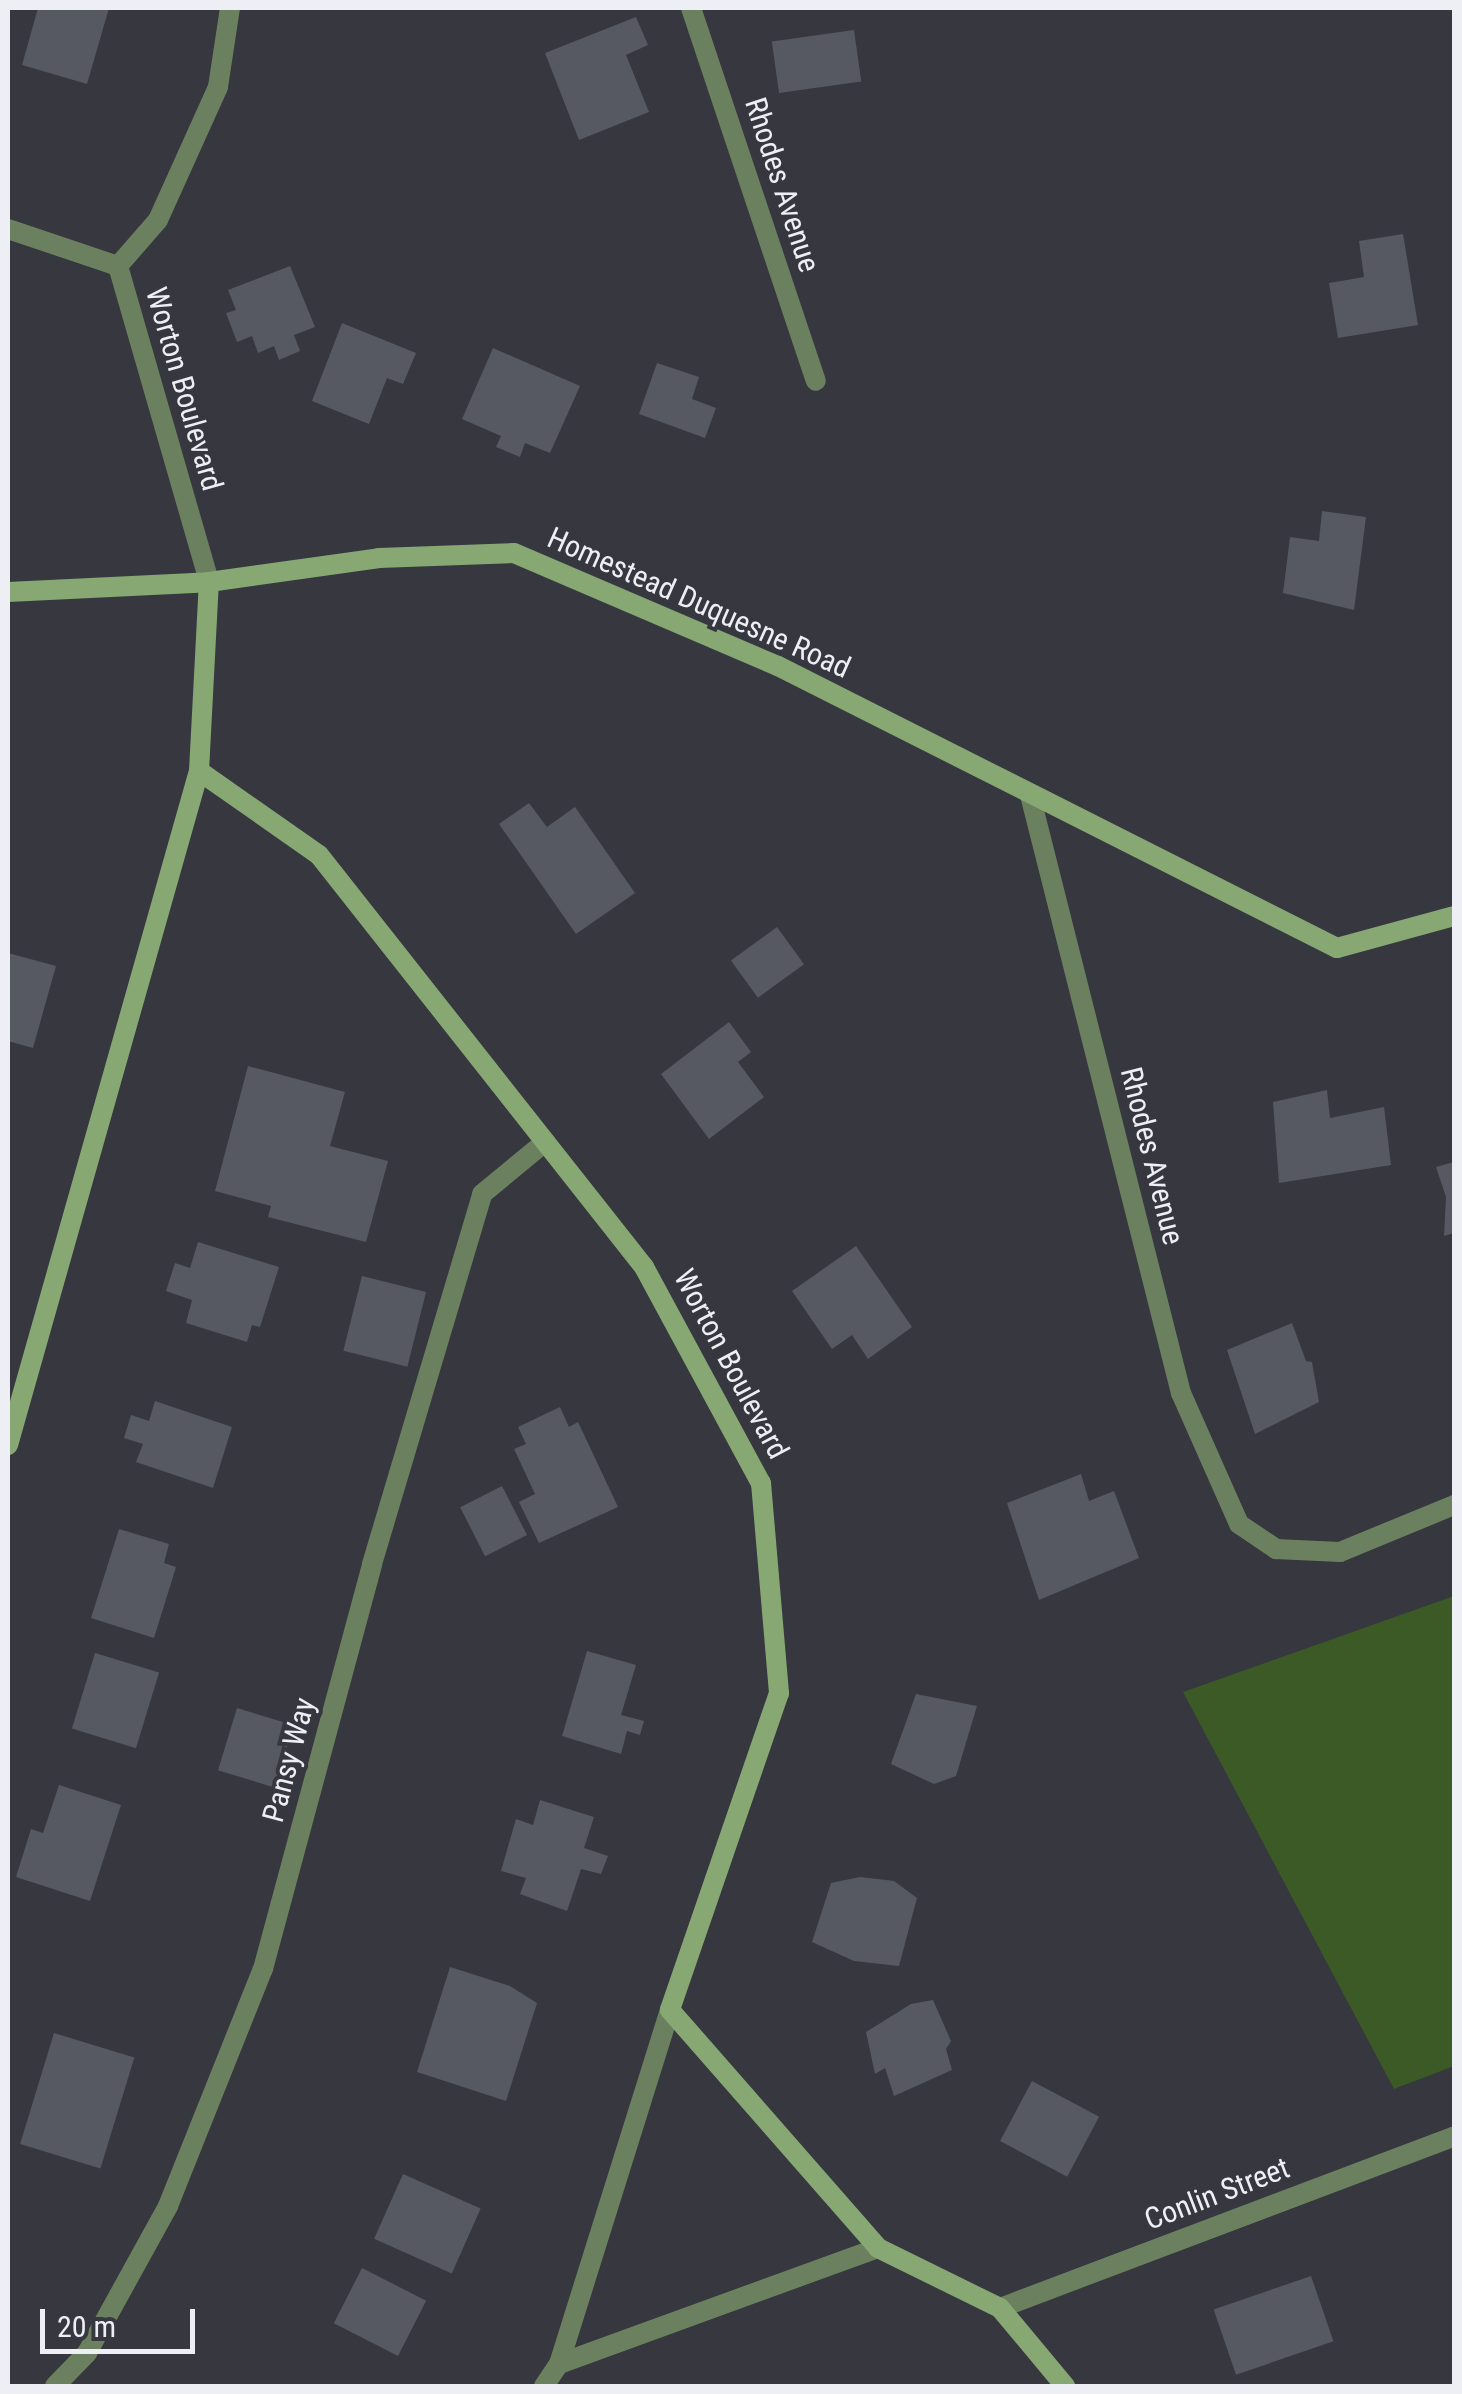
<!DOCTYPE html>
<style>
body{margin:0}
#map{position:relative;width:1462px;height:2394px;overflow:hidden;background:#36373f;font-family:"Roboto Condensed",sans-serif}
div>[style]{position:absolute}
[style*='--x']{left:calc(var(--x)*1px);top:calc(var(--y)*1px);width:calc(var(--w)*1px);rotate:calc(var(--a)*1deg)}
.green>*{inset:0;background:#3b5a25}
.building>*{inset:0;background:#575962;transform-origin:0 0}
.lane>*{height:20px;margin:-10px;padding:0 10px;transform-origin:10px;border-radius:10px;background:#6b805e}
.street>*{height:20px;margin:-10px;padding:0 10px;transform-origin:10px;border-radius:10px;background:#6b805e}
.secondary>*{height:20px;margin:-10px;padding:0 10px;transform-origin:10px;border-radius:10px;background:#87a873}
span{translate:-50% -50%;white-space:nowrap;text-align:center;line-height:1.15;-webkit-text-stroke:8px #36373f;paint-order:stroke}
.street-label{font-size:30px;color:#eeeff5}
.frame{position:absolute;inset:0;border:10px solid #eeeff5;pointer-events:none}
.scale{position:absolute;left:40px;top:2309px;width:155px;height:45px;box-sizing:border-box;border:5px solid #eeeff5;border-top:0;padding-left:12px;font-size:30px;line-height:35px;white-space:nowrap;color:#eeeff5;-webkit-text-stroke:8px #36373f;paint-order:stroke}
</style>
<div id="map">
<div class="green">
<div style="clip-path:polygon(1454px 1596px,1454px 2066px,1394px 2089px,1183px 1692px)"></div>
</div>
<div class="building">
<div style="clip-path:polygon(38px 8px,109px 8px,87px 84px,22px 65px)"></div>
<div style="clip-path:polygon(636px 17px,648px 45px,626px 55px,649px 112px,579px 140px,545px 53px)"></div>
<div style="left:854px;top:30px;width:52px;height:83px;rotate:82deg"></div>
<div style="clip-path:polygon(1403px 234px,1418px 325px,1338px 338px,1329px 283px,1364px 277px,1359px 241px)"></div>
<div style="clip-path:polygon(290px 266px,315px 327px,294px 335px,300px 351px,279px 360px,274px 346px,258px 353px,252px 336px,237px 342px,226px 313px,236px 310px,228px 290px)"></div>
<div style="clip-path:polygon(342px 323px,416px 353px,403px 384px,387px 378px,369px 424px,312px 401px)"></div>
<div style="clip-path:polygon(493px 348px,580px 386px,550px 453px,525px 443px,520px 457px,496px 447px,501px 436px,462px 419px)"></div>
<div style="clip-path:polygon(657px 363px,699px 377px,692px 399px,716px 408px,705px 438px,639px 414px)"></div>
<div style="clip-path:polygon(1322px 511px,1366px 517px,1354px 610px,1283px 593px,1290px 537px,1319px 541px)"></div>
<div style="clip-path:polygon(529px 803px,547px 827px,575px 807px,635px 893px,576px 934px,499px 824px)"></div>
<div style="left:777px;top:927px;width:46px;height:57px;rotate:54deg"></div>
<div style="clip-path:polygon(8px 953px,56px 966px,33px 1048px,8px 1041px)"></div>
<div style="clip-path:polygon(729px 1022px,751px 1052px,738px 1062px,764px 1097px,709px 1139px,661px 1074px)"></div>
<div style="clip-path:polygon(248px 1066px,345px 1092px,330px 1146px,388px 1161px,366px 1242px,268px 1217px,271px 1206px,215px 1191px)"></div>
<div style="clip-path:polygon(1327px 1090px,1330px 1118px,1384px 1107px,1391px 1165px,1279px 1183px,1273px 1102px)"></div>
<div style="clip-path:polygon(1454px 1162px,1454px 1233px,1444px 1236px,1446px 1197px,1436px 1167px)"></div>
<div style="clip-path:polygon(198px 1242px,279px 1267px,260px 1327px,252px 1325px,247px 1342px,186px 1323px,192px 1300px,166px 1291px,175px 1263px,190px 1268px)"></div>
<div style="clip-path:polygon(856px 1246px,912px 1327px,868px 1359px,852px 1335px,832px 1349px,792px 1291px)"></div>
<div style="left:362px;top:1276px;width:66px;height:77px;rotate:14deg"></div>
<div style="clip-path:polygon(1292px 1323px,1306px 1361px,1312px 1362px,1319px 1402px,1255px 1434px,1227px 1350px)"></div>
<div style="clip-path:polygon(155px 1401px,232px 1427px,213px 1488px,136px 1462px,143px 1444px,124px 1438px,131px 1415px,149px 1421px)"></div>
<div style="clip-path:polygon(560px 1407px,569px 1427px,578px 1422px,618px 1507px,539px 1543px,519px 1502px,535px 1494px,514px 1449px,526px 1444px,518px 1427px)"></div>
<div style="clip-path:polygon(1081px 1474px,1089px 1501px,1114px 1491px,1139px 1558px,1039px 1600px,1007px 1503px)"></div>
<div style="left:502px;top:1486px;width:55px;height:47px;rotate:63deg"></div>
<div style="clip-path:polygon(119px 1529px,169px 1544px,164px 1563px,176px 1567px,154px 1638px,91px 1618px)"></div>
<div style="clip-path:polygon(587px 1651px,636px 1665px,621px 1715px,644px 1721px,640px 1735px,627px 1731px,621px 1754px,562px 1736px)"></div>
<div style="left:95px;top:1653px;width:67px;height:79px;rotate:17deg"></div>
<div style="clip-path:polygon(916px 1694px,977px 1706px,956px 1776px,934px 1784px,891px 1764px)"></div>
<div style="left:237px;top:1708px;width:59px;height:65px;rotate:17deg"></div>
<div style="clip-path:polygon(59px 1785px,121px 1805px,90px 1901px,16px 1877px,31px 1829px,43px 1833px)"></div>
<div style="clip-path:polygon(540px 1800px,594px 1817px,584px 1848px,608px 1856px,601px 1874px,581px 1869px,567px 1911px,520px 1894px,526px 1878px,501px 1871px,516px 1819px,533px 1825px)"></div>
<div style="clip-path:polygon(860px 1877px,894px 1881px,917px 1898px,899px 1966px,854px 1961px,812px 1942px,831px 1883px)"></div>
<div style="clip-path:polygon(450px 1967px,510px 1986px,537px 2003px,506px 2101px,417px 2072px)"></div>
<div style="clip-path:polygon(933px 2000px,951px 2041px,946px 2049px,952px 2070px,894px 2096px,885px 2068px,875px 2074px,866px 2032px,911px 2004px)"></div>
<div style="left:54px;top:2033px;width:84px;height:116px;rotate:17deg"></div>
<div style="left:1032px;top:2081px;width:76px;height:68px;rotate:28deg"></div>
<div style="left:403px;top:2174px;width:85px;height:71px;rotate:24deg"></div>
<div style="left:362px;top:2268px;width:72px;height:62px;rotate:27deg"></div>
<div style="left:1311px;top:2276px;width:69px;height:103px;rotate:71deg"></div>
</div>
<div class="lane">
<div style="--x:55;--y:2386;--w:46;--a:-45.9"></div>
<div style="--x:87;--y:2353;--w:168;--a:-61.1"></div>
<div style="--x:168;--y:2206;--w:255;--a:-68.2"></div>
<div style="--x:263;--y:1969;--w:419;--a:-74.9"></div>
<div style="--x:372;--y:1564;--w:386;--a:-73.4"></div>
<div style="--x:482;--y:1194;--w:82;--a:-39.5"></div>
</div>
<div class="street">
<div style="--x:691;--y:8;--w:393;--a:71.5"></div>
<div style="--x:8;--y:229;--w:116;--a:18.6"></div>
<div style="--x:118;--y:266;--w:329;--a:73.9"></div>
<div style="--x:118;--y:266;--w:61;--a:-49"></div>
<div style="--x:158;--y:220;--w:146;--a:-65.7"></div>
<div style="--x:218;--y:87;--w:80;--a:-81.4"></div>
<div style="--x:1030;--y:795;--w:617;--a:75.83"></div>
<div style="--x:1181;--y:1393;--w:143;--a:66.1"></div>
<div style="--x:1239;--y:1524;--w:45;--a:34"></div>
<div style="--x:1276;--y:1549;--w:64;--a:2.7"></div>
<div style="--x:1340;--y:1552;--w:123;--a:-22.4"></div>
<div style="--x:1000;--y:2308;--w:485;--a:-20.7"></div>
<div style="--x:559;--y:2364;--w:371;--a:-72.6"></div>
<div style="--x:544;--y:2386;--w:27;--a:-56"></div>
<div style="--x:559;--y:2364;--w:339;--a:-20"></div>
</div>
<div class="secondary">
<div style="--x:8;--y:592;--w:201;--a:-2.8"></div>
<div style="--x:209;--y:582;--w:172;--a:-8"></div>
<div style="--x:379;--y:558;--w:135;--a:-2.1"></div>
<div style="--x:514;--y:553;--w:287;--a:23.2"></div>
<div style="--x:778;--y:666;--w:626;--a:26.77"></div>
<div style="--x:1337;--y:948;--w:121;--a:-15.3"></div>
<div style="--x:199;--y:771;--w:146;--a:35"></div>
<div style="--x:319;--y:855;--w:525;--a:51.73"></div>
<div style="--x:644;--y:1267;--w:246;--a:61.6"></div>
<div style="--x:761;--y:1483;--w:211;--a:85.1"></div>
<div style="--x:779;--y:1693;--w:335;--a:109"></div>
<div style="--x:670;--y:2010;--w:316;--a:48.8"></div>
<div style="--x:878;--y:2248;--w:136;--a:26.2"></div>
<div style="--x:1000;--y:2308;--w:102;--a:50.2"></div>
<div style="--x:8;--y:1445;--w:701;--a:-74.18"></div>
<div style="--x:199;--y:771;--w:189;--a:-87"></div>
</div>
<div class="street-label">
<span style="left:782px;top:185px;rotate:72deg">Rhodes Avenue</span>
<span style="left:184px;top:389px;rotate:74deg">Worton Boulevard</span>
<span style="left:699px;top:603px;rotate:24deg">Homestead Duquesne Road</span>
<span style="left:1152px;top:1156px;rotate:76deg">Rhodes Avenue</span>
<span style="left:731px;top:1364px;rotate:62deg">Worton Boulevard</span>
<span style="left:289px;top:1760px;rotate:-75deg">Pansy Way</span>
<span style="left:1217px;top:2194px;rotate:-21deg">Conlin Street</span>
</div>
<div class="frame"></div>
<div class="scale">20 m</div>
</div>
